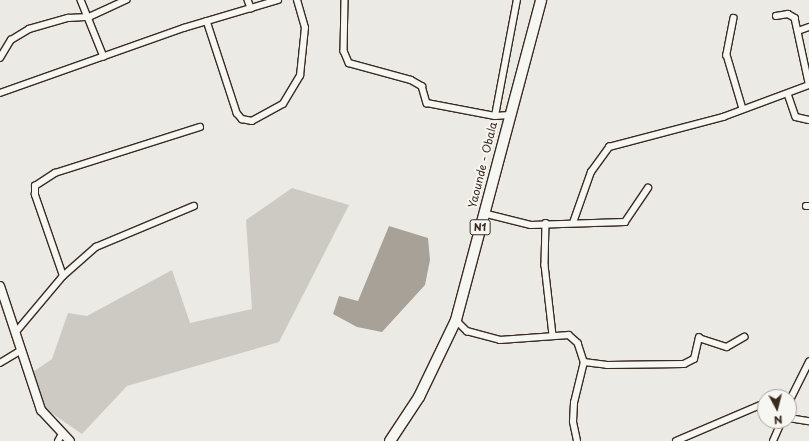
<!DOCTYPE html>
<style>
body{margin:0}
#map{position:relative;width:809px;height:441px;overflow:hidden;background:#ebeae5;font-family:"Playpen Sans",sans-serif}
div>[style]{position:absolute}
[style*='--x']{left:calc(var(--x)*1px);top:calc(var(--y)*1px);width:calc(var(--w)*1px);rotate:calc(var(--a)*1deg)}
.green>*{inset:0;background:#cdcac4}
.water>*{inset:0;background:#a8a198}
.roads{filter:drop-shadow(1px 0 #3b2a1e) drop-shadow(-1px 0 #3b2a1e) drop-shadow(0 1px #3b2a1e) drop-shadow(0 -1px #3b2a1e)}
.street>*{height:5.5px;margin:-2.75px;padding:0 2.75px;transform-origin:2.75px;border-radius:2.75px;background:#f6f6f2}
.secondary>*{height:8px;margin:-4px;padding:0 4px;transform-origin:4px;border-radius:4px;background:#f6f6f2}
.highway>*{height:10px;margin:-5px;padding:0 5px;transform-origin:5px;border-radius:5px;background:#f6f6f2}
span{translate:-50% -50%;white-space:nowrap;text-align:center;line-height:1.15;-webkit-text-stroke:4px #f6f6f2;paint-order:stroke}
.shield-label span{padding:1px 3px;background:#f6f6f2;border:1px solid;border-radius:3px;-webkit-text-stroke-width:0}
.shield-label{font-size:10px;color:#3b2a1e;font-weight:700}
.street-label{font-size:11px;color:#3b2a1e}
.north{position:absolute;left:757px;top:389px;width:40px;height:40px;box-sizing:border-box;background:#f6f6f2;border:1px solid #aba49d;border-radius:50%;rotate:173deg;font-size:11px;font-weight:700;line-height:16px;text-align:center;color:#3b2a1e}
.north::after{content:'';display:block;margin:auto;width:14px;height:18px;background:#3b2a1e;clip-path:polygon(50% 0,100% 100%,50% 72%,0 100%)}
</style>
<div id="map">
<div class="green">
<div style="clip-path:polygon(292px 188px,349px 205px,279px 342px,127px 386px,82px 434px,34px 401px,27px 376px,52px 359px,68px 313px,87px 316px,172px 270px,190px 323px,252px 309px,246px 220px)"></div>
</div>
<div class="water">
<div style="clip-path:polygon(389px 226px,428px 238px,430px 260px,425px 285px,382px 332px,357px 327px,333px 314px,339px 296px,358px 301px)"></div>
</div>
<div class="roads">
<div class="street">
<div style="--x:81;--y:0;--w:61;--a:68"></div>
<div style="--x:248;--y:0;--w:9;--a:69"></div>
<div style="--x:345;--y:0;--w:51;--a:91.1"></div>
<div style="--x:344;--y:51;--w:13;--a:67"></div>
<div style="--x:349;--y:63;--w:64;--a:15.3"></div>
<div style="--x:411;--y:80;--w:13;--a:29"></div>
<div style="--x:422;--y:86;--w:18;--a:74"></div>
<div style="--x:427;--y:103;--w:69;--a:10.8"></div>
<div style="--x:495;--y:116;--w:14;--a:-4"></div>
<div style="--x:776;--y:16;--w:12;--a:-9"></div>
<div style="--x:788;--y:14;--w:8;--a:30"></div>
<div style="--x:795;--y:18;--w:66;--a:77.8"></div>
<div style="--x:734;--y:18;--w:38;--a:101"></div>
<div style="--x:727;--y:55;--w:56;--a:73.5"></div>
<div style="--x:207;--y:21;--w:97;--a:71.9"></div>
<div style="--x:237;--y:113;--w:8;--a:50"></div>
<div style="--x:242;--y:119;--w:10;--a:11"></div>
<div style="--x:252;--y:121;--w:35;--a:-29"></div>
<div style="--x:283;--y:104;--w:33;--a:-59"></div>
<div style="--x:300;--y:76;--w:48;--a:-84.1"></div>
<div style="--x:305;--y:28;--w:29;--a:-106"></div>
<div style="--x:798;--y:31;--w:12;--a:-20"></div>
<div style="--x:0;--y:58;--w:21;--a:-59"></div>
<div style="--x:11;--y:40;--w:21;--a:-31"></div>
<div style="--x:29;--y:29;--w:41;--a:-15.8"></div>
<div style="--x:68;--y:18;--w:21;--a:-3"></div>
<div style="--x:89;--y:17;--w:41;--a:-24.7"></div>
<div style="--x:0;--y:93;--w:195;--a:-19.5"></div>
<div style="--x:184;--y:28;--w:98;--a:-16.6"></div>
<div style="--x:788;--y:94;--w:24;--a:71"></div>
<div style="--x:796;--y:117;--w:13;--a:13"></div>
<div style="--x:495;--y:116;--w:118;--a:-79.3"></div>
<div style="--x:806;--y:206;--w:3;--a:0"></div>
<div style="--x:483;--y:213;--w:49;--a:14"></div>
<div style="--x:531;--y:225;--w:94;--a:-1.8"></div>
<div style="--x:625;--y:222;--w:41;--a:-55.9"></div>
<div style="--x:546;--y:223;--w:42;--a:91.4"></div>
<div style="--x:545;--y:265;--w:70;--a:83.5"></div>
<div style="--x:573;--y:223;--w:54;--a:-70.6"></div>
<div style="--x:591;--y:172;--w:31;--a:-54"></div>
<div style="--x:609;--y:147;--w:118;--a:-14.7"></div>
<div style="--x:723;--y:117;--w:92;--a:-20.4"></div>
<div style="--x:63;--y:276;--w:86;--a:-109.1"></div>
<div style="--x:35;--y:195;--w:9;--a:-90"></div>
<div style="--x:35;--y:186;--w:24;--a:-33"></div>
<div style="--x:55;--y:173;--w:152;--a:-17.6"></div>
<div style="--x:456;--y:320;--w:16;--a:45"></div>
<div style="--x:467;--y:331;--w:34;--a:15"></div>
<div style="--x:500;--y:340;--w:69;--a:-4.1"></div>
<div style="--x:569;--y:335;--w:12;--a:42"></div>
<div style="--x:578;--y:343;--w:20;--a:72"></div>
<div style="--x:584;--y:362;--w:23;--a:7"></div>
<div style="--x:607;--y:365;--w:77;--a:-0.7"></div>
<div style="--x:684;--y:364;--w:11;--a:-27"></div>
<div style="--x:694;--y:359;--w:22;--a:-77"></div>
<div style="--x:699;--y:338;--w:29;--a:18"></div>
<div style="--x:727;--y:347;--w:20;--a:-30"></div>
<div style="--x:16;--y:332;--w:73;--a:-50"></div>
<div style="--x:63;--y:276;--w:44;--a:-41.3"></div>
<div style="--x:96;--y:247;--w:106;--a:-22.7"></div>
<div style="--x:0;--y:363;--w:23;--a:-31"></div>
<div style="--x:789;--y:402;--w:45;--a:-63.4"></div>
<div style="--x:789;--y:418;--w:20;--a:9"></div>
<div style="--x:58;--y:441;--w:8;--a:-60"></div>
<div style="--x:577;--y:441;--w:19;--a:-102"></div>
<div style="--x:573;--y:422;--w:19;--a:-87"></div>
<div style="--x:574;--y:403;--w:42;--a:-76.3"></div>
<div style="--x:676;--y:441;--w:97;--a:-23.1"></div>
<div style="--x:773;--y:441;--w:22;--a:-66"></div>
</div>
<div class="secondary">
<div style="--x:0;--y:286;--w:131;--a:71.7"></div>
<div style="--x:41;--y:410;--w:42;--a:46.9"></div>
</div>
<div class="highway">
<div style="--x:390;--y:441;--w:53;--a:-56.6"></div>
<div style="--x:419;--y:397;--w:85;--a:-64.3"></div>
<div style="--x:456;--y:320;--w:331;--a:-75.1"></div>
</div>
</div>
<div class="shield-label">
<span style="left:480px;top:227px">N1</span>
</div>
<div class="street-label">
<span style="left:483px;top:165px;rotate:-76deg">Yaounde - Obala</span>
</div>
<div class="north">N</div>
</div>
